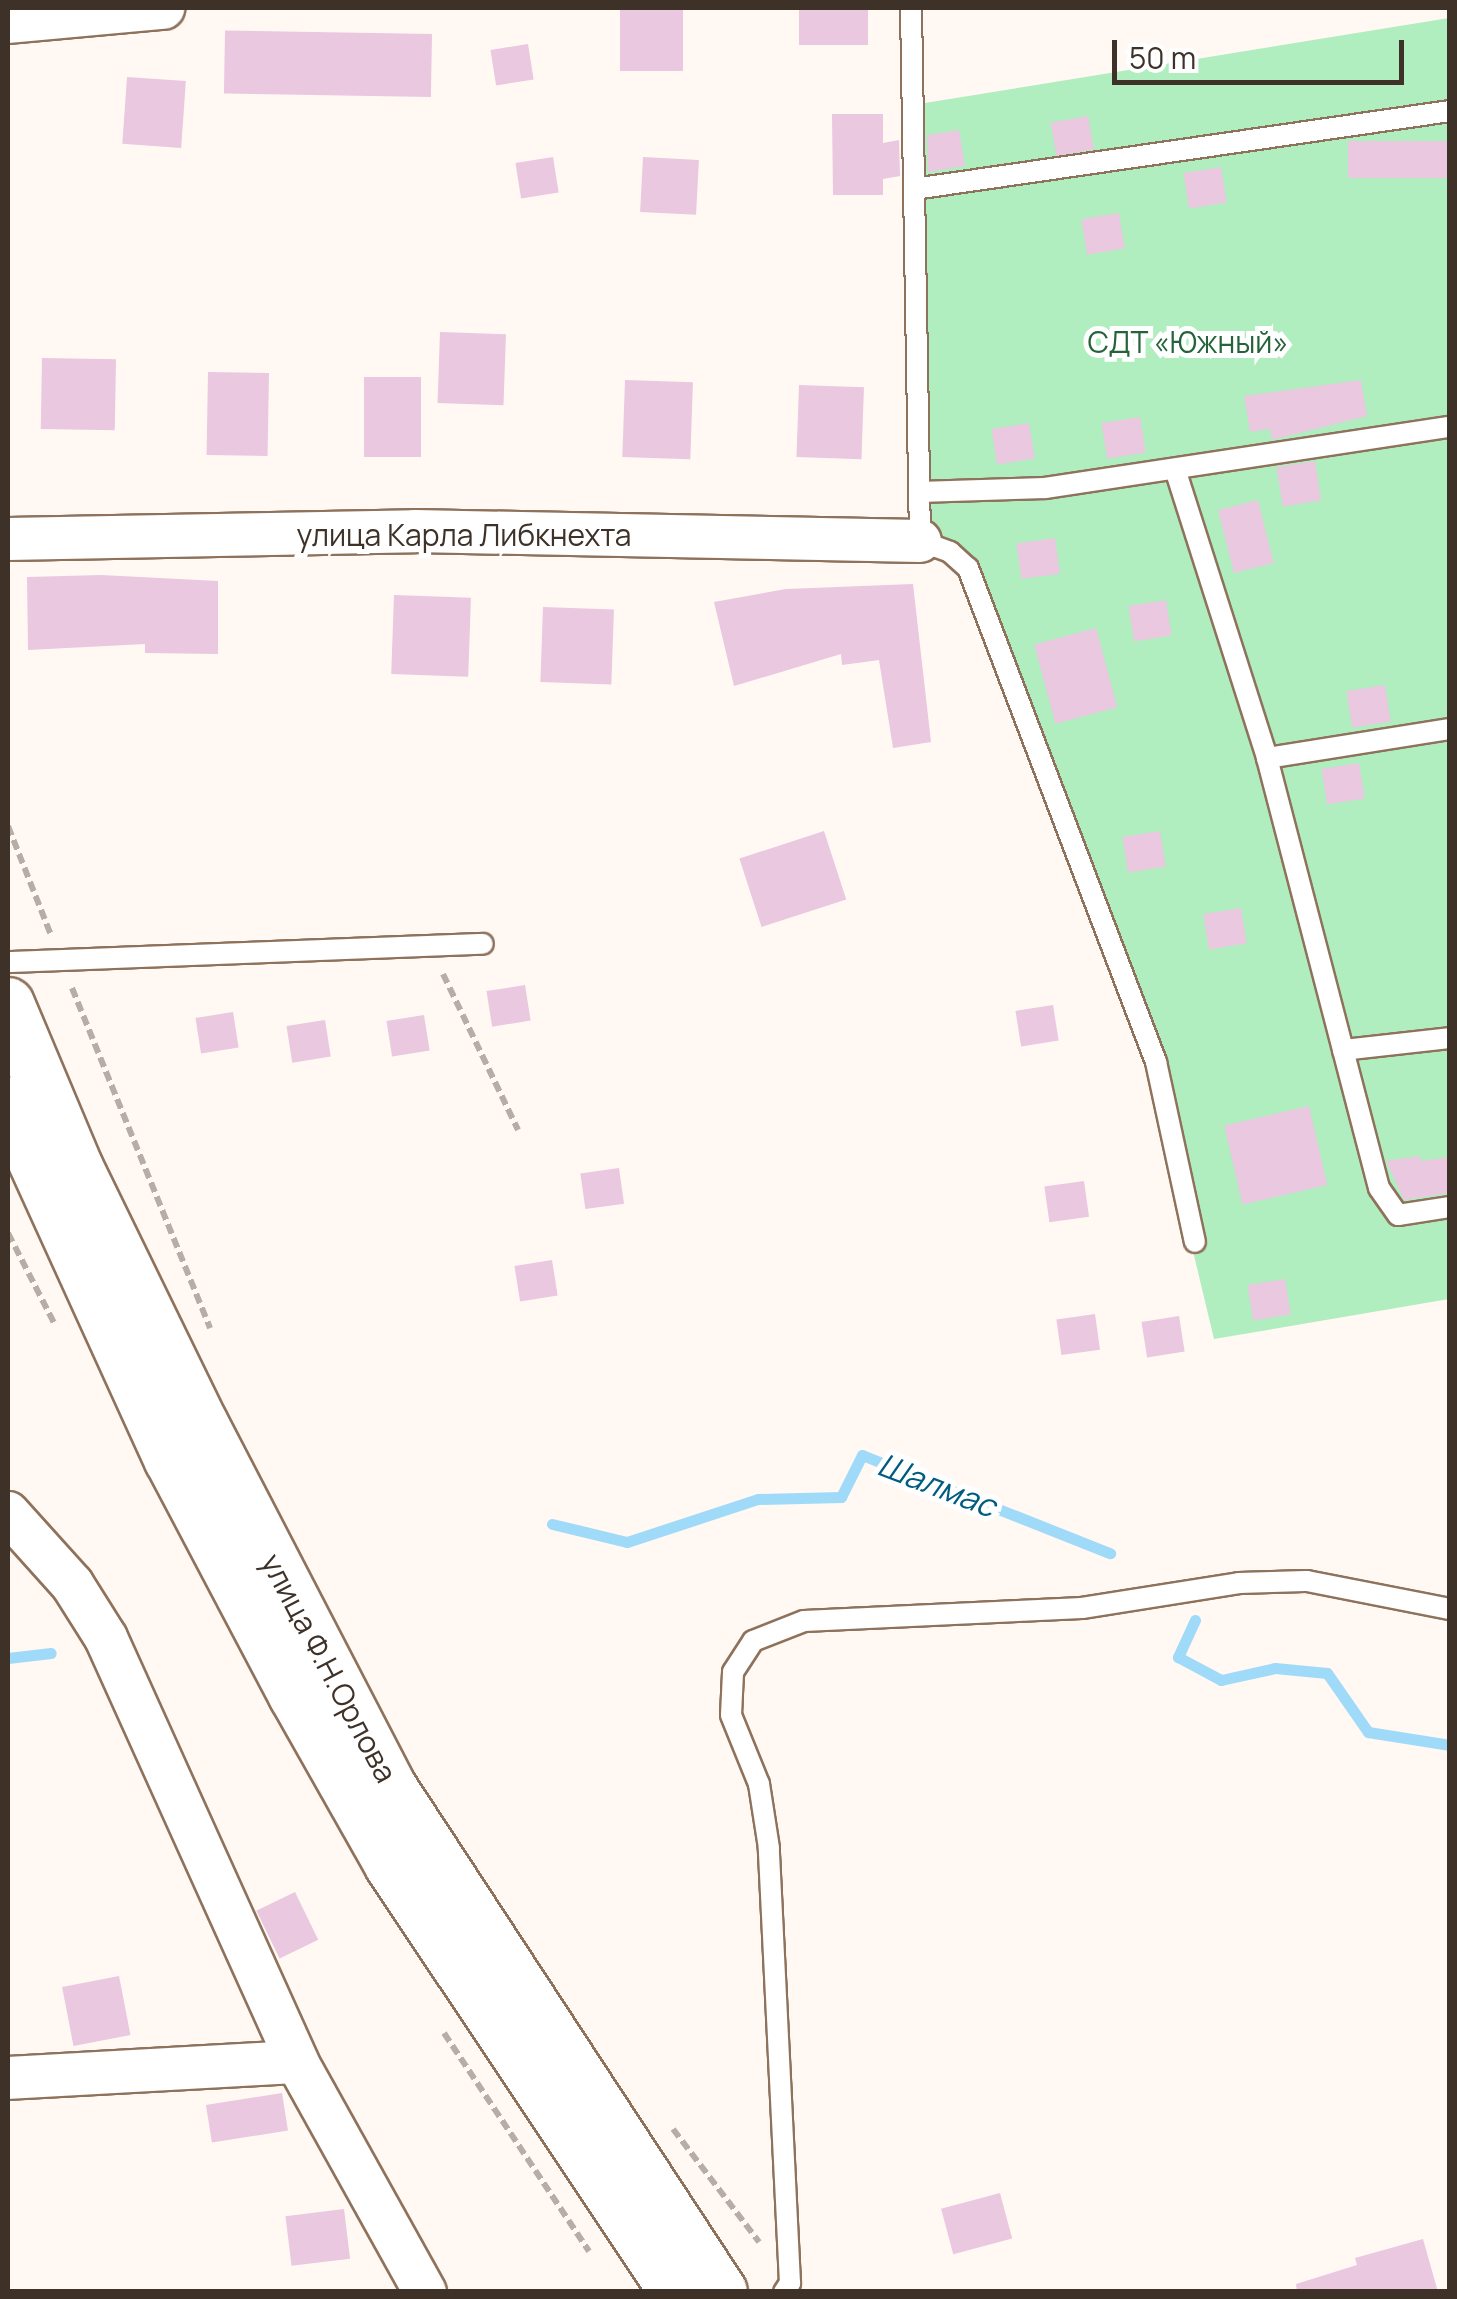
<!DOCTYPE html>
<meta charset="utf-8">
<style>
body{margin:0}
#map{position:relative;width:1457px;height:2299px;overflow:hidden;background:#fff8f3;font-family:Manrope,sans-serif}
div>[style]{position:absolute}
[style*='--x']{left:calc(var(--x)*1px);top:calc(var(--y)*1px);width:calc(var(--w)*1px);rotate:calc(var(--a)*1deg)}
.green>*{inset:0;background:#b0edbf}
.stream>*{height:11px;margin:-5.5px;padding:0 5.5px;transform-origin:5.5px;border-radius:5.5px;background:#a0daf9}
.building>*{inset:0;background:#e9c8e0;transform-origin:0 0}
.path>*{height:6px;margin-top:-3px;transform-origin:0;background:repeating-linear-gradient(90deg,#b6ada6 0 10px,transparent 0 15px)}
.roads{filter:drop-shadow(2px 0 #8e725c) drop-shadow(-2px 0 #8e725c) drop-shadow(0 2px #8e725c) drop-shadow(0 -2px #8e725c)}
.service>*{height:20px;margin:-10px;padding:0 10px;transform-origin:10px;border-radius:10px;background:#fff}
.minor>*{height:42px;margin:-21px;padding:0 21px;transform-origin:21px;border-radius:21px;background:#fff}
.tertiary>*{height:52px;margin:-26px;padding:0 26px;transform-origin:26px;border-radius:26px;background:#fff}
span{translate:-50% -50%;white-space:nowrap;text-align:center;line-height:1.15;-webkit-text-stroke:10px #fff;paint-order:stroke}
.park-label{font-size:30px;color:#25633a}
.street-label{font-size:30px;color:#3e3228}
.water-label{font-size:32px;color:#005c7e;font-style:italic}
.frame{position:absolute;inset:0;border:10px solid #3e3228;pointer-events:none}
.scale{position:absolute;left:1112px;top:40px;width:292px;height:45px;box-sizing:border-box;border:5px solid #3e3228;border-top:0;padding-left:12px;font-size:30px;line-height:35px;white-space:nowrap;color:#3e3228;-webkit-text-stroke:8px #fff;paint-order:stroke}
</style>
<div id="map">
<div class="green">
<div style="clip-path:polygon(1449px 18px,1449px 1299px,1214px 1339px,1148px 1063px,974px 598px,969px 555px,925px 533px,925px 103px)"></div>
</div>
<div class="stream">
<div style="--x:552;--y:1524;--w:77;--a:13.5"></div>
<div style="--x:627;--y:1542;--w:138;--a:-18.2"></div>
<div style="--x:758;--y:1499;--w:83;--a:-1.4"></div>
<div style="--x:841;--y:1497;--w:47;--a:-63.4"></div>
<div style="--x:862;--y:1455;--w:267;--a:21.6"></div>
<div style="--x:1195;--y:1620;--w:41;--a:114.7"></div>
<div style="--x:1178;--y:1657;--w:49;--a:28.1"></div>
<div style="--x:1221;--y:1680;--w:55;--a:-12.5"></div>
<div style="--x:1275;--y:1668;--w:52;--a:5.5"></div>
<div style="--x:1327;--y:1673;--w:72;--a:55.2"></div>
<div style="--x:1368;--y:1732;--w:83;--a:9"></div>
<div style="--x:8;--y:1658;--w:43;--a:-6.6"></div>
</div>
<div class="building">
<div style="left:620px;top:8px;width:63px;height:63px"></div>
<div style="left:799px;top:8px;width:69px;height:37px"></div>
<div style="left:432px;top:34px;width:63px;height:207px;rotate:91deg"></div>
<div style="left:528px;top:44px;width:36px;height:38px;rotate:81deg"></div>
<div style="left:127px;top:77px;width:59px;height:67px;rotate:4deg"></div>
<div style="clip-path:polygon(832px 114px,883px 114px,883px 143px,899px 140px,900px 176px,883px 179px,883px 195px,833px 195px)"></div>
<div style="left:1088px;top:116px;width:34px;height:38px;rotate:80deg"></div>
<div style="clip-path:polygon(959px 130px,965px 166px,928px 172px,927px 135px)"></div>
<div style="left:1450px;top:141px;width:37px;height:102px;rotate:90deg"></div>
<div style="left:553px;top:157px;width:36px;height:38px;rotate:81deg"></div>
<div style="left:643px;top:157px;width:56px;height:55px;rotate:3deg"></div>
<div style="left:1221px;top:167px;width:36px;height:38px;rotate:81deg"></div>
<div style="left:1119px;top:213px;width:36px;height:38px;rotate:81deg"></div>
<div style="left:440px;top:332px;width:66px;height:71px;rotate:2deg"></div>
<div style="left:42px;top:358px;width:74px;height:71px;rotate:1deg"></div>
<div style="left:208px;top:372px;width:61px;height:83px;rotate:1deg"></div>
<div style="left:364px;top:377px;width:57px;height:80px"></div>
<div style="left:625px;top:380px;width:68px;height:77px;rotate:2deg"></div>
<div style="clip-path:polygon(1361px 380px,1367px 416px,1272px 440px,1270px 429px,1250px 432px,1244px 396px)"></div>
<div style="left:799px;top:385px;width:65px;height:72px;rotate:2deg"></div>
<div style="left:1140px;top:417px;width:36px;height:39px;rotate:81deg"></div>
<div style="left:1029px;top:423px;width:36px;height:38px;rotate:81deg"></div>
<div style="left:1315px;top:461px;width:40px;height:39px;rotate:81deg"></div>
<div style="left:1258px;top:500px;width:65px;height:41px;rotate:76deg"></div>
<div style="left:1055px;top:538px;width:36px;height:39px;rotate:82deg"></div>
<div style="clip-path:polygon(101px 575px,218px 581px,218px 654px,145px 653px,145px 644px,28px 650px,27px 577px)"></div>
<div style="clip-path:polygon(913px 584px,931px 742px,893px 748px,879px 660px,842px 665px,841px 654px,734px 686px,714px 602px,786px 589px)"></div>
<div style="left:394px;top:595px;width:77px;height:79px;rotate:2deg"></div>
<div style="left:1166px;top:600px;width:36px;height:38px;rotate:81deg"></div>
<div style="left:543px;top:607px;width:71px;height:75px;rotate:2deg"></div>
<div style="left:1096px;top:628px;width:82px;height:64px;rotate:75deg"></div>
<div style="left:1385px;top:685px;width:37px;height:39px;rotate:81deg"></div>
<div style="left:1359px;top:763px;width:36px;height:38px;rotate:81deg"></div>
<div style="left:824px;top:831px;width:72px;height:89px;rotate:72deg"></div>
<div style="left:1160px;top:831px;width:36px;height:38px;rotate:81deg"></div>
<div style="left:1241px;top:908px;width:36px;height:38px;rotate:81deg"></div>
<div style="left:525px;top:985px;width:36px;height:39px;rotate:81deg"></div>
<div style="left:1053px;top:1005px;width:36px;height:38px;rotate:81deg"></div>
<div style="left:233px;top:1012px;width:36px;height:38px;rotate:81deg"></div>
<div style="left:424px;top:1015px;width:36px;height:38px;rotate:81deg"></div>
<div style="left:325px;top:1020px;width:37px;height:39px;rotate:81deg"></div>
<div style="left:1309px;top:1106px;width:81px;height:87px;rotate:77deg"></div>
<div style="clip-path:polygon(1420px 1156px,1421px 1161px,1450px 1157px,1450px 1193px,1404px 1200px,1386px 1161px)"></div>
<div style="left:619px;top:1168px;width:36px;height:39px;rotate:82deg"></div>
<div style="left:1084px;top:1181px;width:36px;height:40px;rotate:82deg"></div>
<div style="left:552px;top:1260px;width:36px;height:38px;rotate:81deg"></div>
<div style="left:1285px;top:1279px;width:36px;height:38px;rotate:81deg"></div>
<div style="left:1095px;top:1314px;width:36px;height:39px;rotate:82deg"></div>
<div style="left:1179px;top:1316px;width:36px;height:38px;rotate:81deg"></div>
<div style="left:295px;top:1892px;width:53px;height:43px;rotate:64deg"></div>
<div style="left:119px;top:1976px;width:60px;height:58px;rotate:79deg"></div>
<div style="left:282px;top:2093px;width:38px;height:77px;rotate:81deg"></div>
<div style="left:1000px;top:2193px;width:47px;height:61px;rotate:75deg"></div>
<div style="left:344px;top:2209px;width:50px;height:59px;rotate:83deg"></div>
<div style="clip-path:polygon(1423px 2239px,1438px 2292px,1297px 2292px,1296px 2284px,1357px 2265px,1355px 2258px)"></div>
</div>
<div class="path">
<div style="--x:8;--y:826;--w:117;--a:68.5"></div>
<div style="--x:443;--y:974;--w:173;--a:64.3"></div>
<div style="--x:72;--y:988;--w:367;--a:67.9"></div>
<div style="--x:8;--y:1233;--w:103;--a:62.9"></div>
<div style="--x:444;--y:2033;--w:262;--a:56.4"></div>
<div style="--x:673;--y:2129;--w:142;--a:52.7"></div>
</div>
<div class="roads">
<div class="service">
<div style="--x:911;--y:8;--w:533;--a:89.03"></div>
<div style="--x:920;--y:541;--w:32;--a:20"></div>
<div style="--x:950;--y:552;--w:24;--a:42"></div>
<div style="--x:968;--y:568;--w:529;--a:69.16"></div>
<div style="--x:1156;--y:1062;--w:184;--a:77.8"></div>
<div style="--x:914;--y:189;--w:542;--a:-8.28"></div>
<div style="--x:1175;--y:469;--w:303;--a:72.3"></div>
<div style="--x:1267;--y:758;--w:444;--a:75.4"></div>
<div style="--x:1379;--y:1188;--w:33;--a:55"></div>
<div style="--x:1398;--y:1215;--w:53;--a:-8.7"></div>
<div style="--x:919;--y:492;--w:126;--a:-1.8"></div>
<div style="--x:1045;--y:488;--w:410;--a:-8.6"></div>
<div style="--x:1267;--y:758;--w:185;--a:-9"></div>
<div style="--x:8;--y:962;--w:475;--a:-2.2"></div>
<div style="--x:1343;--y:1050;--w:108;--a:-6.4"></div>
<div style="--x:784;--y:2292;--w:11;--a:-56"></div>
<div style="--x:790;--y:2283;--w:436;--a:-92.8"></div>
<div style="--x:769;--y:1848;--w:65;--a:-98.9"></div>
<div style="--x:759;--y:1784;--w:74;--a:-112.1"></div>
<div style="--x:731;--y:1715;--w:43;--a:-87.3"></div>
<div style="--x:733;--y:1672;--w:37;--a:-57"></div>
<div style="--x:753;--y:1641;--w:55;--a:-21.4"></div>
<div style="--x:804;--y:1621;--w:278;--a:-2.7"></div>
<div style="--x:1082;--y:1608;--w:159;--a:-9"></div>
<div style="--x:1239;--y:1583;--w:68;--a:-1.7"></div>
<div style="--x:1307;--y:1581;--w:146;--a:11.1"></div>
</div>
<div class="minor">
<div style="--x:8;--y:22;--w:156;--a:-5.2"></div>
<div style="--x:8;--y:539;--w:407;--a:-1.1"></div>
<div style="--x:415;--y:531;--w:505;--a:1.13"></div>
<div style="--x:8;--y:1513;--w:96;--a:48"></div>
<div style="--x:72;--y:1584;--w:64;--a:57.8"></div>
<div style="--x:106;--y:1638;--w:465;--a:65.7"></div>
<div style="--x:297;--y:2062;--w:263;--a:60.9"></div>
<div style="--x:8;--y:2078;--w:289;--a:-3.2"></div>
</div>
<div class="tertiary">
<div style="--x:8;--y:1004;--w:178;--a:67.2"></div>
<div style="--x:77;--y:1168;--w:285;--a:64"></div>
<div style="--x:202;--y:1424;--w:412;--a:62.6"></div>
<div style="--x:392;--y:1790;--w:600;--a:56.76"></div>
<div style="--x:8;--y:1103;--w:392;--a:65.5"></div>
<div style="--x:171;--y:1460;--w:266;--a:62.2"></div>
<div style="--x:295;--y:1695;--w:195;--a:60.5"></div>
<div style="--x:391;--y:1865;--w:513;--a:56.28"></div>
</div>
</div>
<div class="park-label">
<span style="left:1188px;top:342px">СДТ «Южный»</span>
</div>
<div class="street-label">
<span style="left:464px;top:535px">улица Карла Либкнехта</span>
<span style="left:329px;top:1668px;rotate:62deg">улица Ф.Н.Орлова</span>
</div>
<div class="water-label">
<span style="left:937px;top:1485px;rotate:21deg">Шалмас</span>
</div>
<div class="frame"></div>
<div class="scale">50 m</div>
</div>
